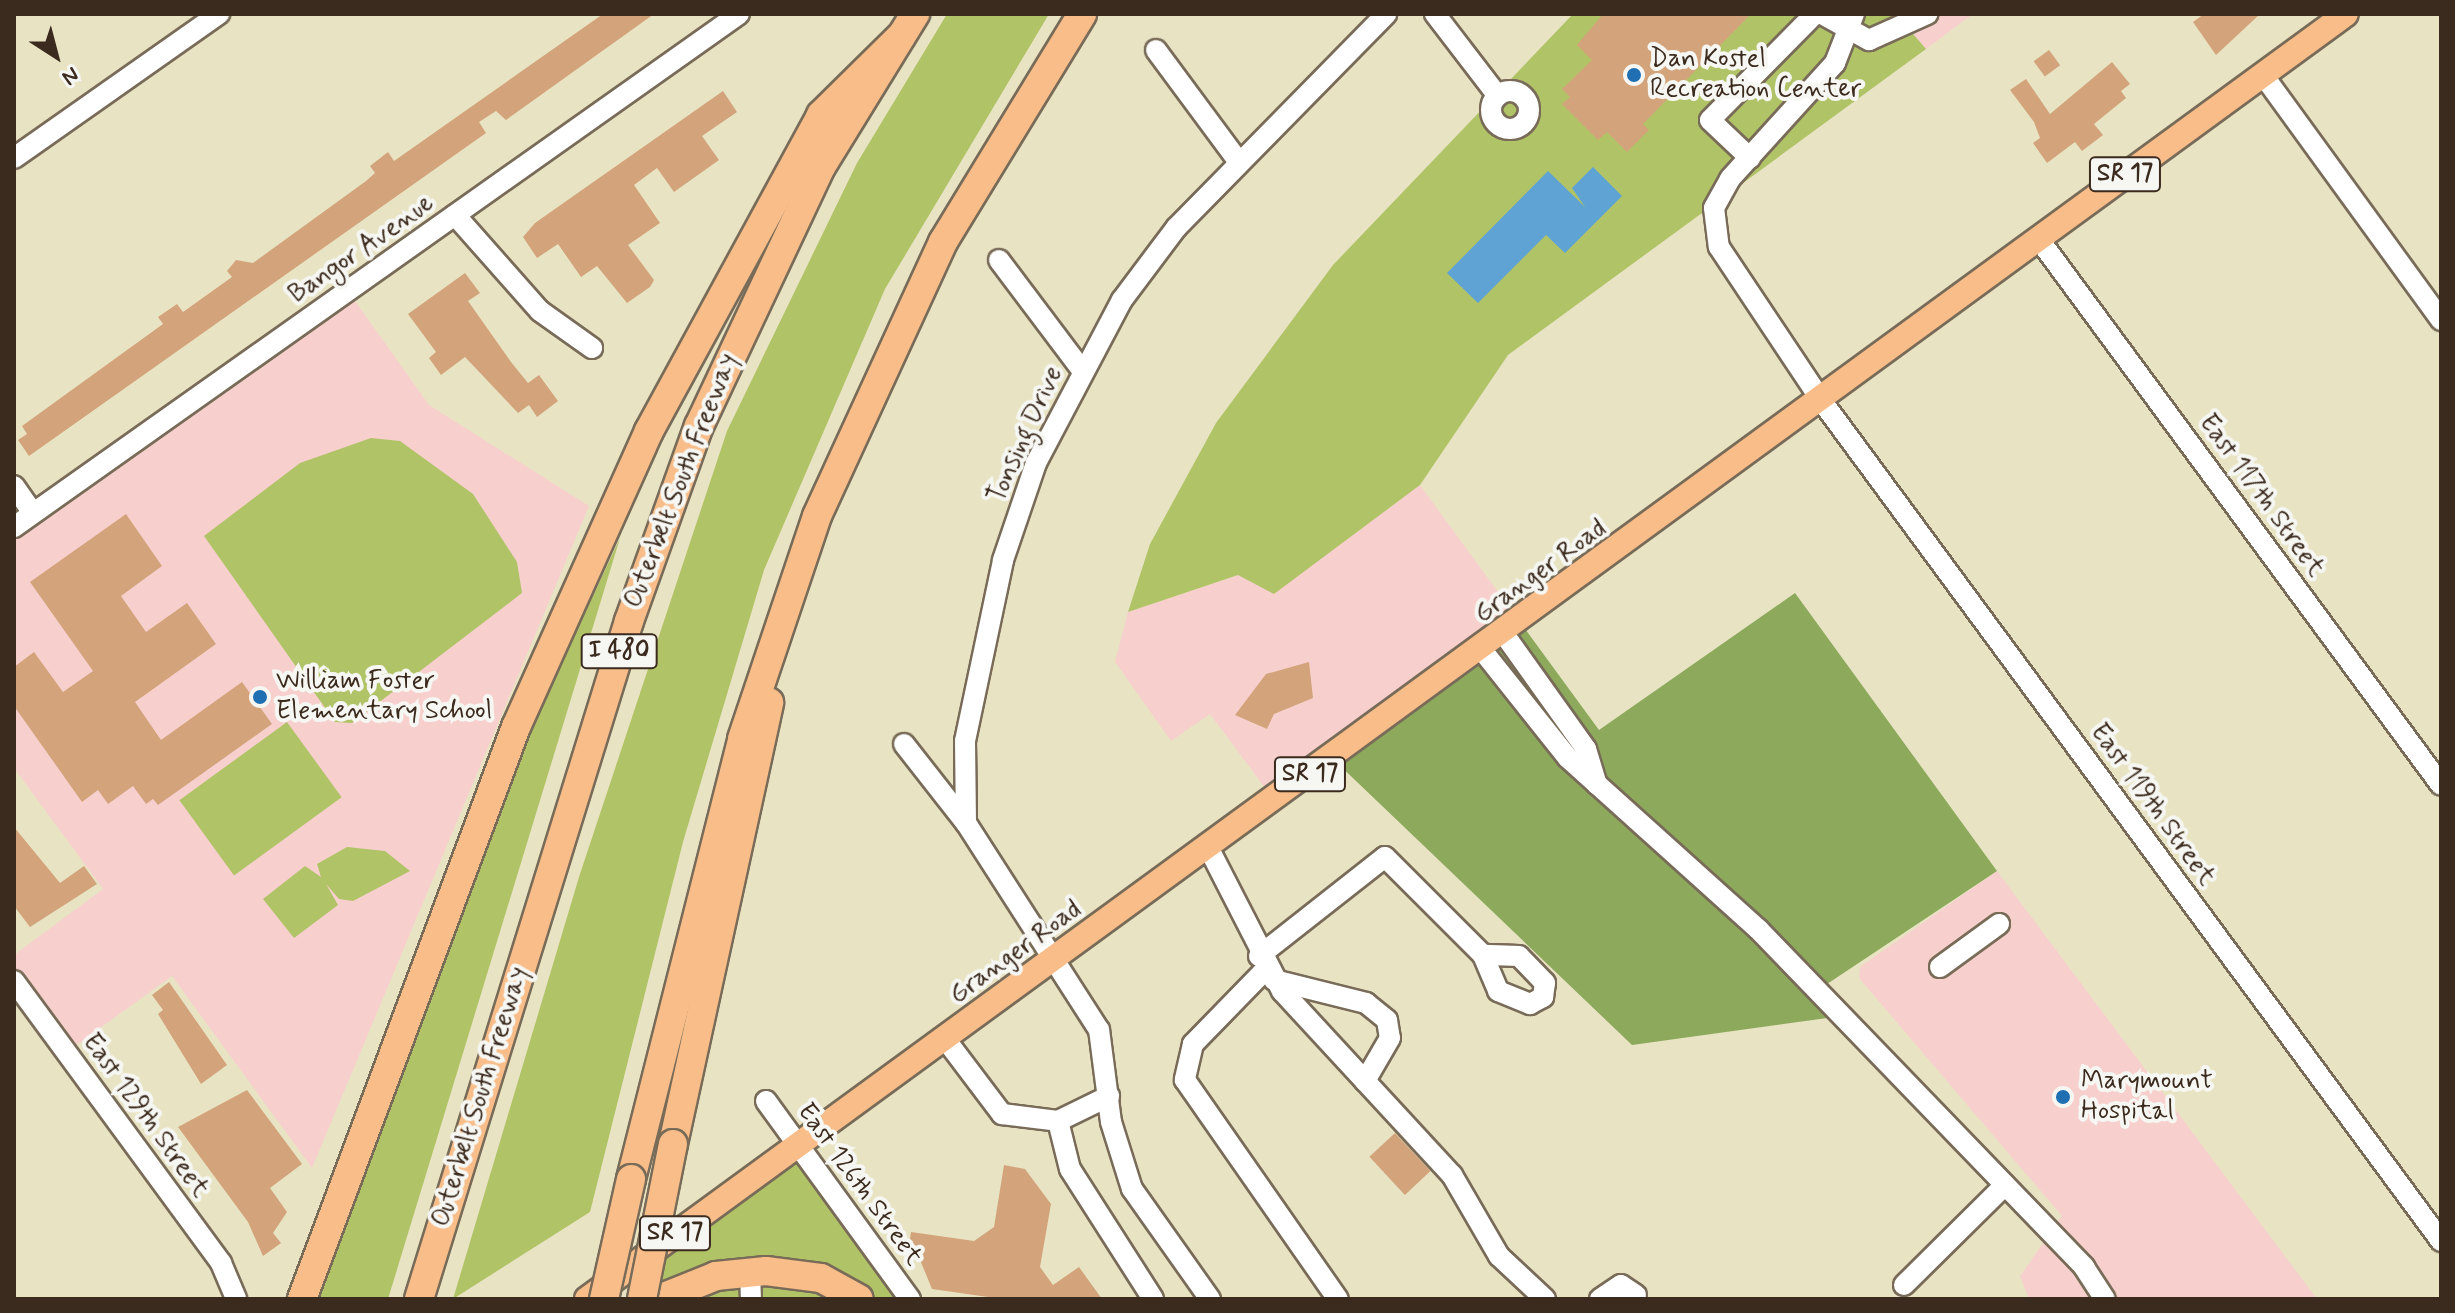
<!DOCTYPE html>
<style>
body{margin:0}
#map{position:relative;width:2455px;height:1313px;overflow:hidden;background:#e8e3c3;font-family:Mynerve,sans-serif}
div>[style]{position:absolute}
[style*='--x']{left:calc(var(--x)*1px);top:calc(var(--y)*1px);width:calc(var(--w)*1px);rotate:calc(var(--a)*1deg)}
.built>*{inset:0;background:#f7d0cd}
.green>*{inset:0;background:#b1c367;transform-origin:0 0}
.forest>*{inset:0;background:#8ca95c}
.water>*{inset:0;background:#5fa3d4}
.building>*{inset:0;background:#d3a47b;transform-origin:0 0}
.roads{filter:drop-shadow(2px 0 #786b58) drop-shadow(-2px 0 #786b58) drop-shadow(0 2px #786b58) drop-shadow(0 -2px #786b58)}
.minor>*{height:20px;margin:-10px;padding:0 10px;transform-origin:10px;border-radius:10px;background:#fff}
.minor>.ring{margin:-10px;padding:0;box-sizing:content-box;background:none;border:20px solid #fff;border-radius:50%}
.major>*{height:24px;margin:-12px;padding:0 12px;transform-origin:12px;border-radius:12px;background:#f8bd89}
.highway>*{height:28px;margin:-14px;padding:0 14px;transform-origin:14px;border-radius:14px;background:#f8bd89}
.bridges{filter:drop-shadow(2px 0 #786b58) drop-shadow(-2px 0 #786b58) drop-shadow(0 2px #786b58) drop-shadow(0 -2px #786b58)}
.highway-bridge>*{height:28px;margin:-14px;padding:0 14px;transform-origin:14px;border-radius:14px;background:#f8bd89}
.dots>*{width:22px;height:22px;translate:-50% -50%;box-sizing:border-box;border:4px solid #f6f6f2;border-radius:50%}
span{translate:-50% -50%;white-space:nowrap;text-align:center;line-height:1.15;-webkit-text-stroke:8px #f6f6f2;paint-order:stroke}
.shield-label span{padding:2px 6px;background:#f6f6f2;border:2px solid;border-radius:6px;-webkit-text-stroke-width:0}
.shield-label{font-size:24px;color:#3b2a1e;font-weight:700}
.poi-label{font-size:26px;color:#3b2a1e}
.left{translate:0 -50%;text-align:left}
.street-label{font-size:26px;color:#3b2a1e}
.frame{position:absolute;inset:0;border:16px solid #3b2a1e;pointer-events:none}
.north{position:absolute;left:16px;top:16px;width:80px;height:80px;-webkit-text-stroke:6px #f6f6f2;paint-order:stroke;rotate:144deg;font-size:22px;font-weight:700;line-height:32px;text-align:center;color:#3b2a1e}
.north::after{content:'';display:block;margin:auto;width:28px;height:36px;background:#3b2a1e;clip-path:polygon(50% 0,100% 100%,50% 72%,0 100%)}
</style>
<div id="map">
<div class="built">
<div style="clip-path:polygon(1896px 14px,1973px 14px,1926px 49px)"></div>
<div style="clip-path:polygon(348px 291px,429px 405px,589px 506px,312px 1168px,172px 976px,67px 1052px,14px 981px,14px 955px,103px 889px,14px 768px,14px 527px)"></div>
<div style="clip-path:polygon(1420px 485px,1520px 622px,1274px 800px,1210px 714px,1171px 741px,1115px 662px,1128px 612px,1238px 575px,1274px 593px)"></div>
<div style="clip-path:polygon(1997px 871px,2317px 1299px,2029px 1299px,2020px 1276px,2062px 1216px,1859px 978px,1860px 967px)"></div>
</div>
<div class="green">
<div style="clip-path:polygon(947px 14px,1049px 14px,885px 289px,764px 570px,683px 842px,590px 1212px,453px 1299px,579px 877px,727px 431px,857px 163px)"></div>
<div style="clip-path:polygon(1573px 14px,1896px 14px,1926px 49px,1508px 355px,1420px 485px,1274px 594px,1238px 575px,1128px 612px,1150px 544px,1216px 423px,1333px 265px)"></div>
<div style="clip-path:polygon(371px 438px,400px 441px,473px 494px,517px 562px,522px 593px,352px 723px,335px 722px,204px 536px,300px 463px)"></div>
<div style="clip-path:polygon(620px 538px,388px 1299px,316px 1299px,508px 778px)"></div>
<div style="left:287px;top:722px;width:93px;height:133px;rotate:54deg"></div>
<div style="clip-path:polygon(347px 847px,385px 851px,410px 871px,353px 901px,339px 899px,326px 884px,338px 905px,294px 938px,263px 899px,305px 866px,321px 877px,317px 864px)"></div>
<div style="clip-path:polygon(800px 1148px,910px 1299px,642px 1299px,653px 1246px)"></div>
</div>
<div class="forest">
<div style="clip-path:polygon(1795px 593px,1997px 871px,1818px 990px,1842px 1016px,1632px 1045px,1332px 758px,1520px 622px,1599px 730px)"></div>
</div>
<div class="water">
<div style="clip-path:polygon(1593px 167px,1622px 196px,1565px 253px,1546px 235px,1478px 303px,1447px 273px,1548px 171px,1585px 207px,1572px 188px)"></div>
</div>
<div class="building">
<div style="clip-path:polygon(603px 14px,654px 14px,506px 120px,496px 111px,479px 122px,486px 133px,29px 456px,18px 440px,27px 434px,22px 426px,163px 324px,158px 317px,177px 304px,183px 312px,232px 277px,227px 271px,236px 260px,253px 263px,366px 181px,375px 173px,370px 166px,388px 152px,394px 161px)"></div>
<div style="clip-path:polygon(1603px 14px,1751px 14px,1643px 124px,1649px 130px,1627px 152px,1607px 132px,1598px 140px,1562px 104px,1570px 97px,1562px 89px,1592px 60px,1577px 45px)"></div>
<div style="clip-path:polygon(2204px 14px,2260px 14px,2216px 55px,2193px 22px)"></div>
<div style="left:2049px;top:50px;width:19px;height:19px;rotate:54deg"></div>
<div style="clip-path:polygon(2112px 62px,2130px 84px,2121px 91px,2126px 98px,2094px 124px,2103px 135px,2082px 151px,2075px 142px,2047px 163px,2033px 143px,2040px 138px,2034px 122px,2010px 90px,2026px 79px,2050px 114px)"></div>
<div style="clip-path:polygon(723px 91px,737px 112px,702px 136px,719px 160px,674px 192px,657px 168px,634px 185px,660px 223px,628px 245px,654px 280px,650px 287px,627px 303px,597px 266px,581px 277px,558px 244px,537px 258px,523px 237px,535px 223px)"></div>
<div style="clip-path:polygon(465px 273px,480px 293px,468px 301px,511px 362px,528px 383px,539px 375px,558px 401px,537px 417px,529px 405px,518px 413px,465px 357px,441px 375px,429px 358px,436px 352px,408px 314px)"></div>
<div style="clip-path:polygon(126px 514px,162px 566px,121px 596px,146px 632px,187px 603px,216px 644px,135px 702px,161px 740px,242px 682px,272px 724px,158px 805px,153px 799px,146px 804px,133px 786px,108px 804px,98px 790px,82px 802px,14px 706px,14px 667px,34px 652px,63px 692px,93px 671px,30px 582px)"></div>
<div style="clip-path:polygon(1309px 662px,1313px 698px,1274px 714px,1267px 729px,1235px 715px,1266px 674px)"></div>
<div style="clip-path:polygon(14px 827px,60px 883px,84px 866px,97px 884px,30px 927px,14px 906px)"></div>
<div style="clip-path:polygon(169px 982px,227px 1065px,201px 1084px,158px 1014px,163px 1010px,152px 995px)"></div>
<div style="clip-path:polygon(247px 1090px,302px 1164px,270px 1188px,287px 1212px,273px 1233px,281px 1243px,263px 1256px,248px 1222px,178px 1127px)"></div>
<div style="left:1395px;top:1133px;width:52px;height:35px;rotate:47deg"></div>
<div style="clip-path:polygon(1004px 1165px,1025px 1169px,1051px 1204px,1040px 1267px,1053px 1285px,1079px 1267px,1102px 1299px,1002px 1299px,932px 1289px,918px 1255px,908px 1253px,911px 1232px,974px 1241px,994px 1227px)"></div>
</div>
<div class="roads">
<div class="minor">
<div style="--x:1435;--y:14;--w:103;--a:52.5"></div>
<div style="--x:1822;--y:14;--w:54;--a:29"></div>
<div style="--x:1869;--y:40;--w:64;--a:-24.1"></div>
<div style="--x:1854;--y:14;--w:53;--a:111.2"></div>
<div style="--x:1835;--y:63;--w:156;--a:132.2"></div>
<div style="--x:1730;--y:179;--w:33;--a:119"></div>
<div style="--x:1714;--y:208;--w:39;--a:83"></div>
<div style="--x:1719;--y:247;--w:184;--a:56.3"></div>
<div style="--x:1821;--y:400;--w:1045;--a:53.6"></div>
<div style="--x:1156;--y:50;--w:139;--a:53.5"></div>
<div style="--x:2263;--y:75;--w:303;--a:54"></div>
<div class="ring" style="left:1491px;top:91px;width:18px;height:18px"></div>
<div style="--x:14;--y:158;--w:251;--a:-35.1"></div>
<div style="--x:1750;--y:158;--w:55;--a:-136.5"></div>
<div style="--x:1710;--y:120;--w:149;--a:-45.3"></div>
<div style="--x:455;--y:215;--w:128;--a:48.5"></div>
<div style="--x:540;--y:311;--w:64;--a:35.4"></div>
<div style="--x:2038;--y:238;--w:679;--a:53.62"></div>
<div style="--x:999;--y:260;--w:138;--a:53"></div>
<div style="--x:14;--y:486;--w:33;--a:55"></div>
<div style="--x:14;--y:527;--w:888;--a:-35.28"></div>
<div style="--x:1504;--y:634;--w:141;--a:54.5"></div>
<div style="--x:1586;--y:749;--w:37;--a:73"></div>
<div style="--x:1482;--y:650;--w:138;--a:51.5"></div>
<div style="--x:1568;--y:758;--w:256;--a:42"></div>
<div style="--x:1758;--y:929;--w:470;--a:46"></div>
<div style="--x:2084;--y:1267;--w:38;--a:57"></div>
<div style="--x:904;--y:744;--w:100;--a:51.9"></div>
<div style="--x:1208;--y:847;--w:162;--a:62.8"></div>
<div style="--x:1282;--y:991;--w:251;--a:47.3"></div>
<div style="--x:1452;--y:1175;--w:94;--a:59.9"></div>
<div style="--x:1499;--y:1256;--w:63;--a:43.1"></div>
<div style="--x:1259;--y:956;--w:160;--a:-38.2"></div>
<div style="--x:1385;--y:857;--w:139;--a:45"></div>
<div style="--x:1483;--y:955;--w:39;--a:67"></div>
<div style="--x:1498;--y:991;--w:35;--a:22"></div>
<div style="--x:1530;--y:1004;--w:15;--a:-28"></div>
<div style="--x:1543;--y:997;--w:14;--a:-82"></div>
<div style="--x:1545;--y:983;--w:37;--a:-134"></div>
<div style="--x:1519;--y:956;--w:36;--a:-178"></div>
<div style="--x:1940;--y:967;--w:73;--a:-36.1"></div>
<div style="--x:1266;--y:969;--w:105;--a:134.2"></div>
<div style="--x:1193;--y:1044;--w:37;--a:103"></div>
<div style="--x:1185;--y:1080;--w:267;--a:55.1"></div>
<div style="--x:1274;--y:980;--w:95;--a:14"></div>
<div style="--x:1366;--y:1003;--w:27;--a:39"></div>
<div style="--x:1387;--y:1020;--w:18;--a:81"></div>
<div style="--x:1390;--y:1038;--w:50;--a:120.2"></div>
<div style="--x:14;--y:981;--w:350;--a:53.7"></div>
<div style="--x:221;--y:1263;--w:39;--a:67"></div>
<div style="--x:946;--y:1040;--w:93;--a:52.9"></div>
<div style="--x:1002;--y:1114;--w:56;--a:7.1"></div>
<div style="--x:1058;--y:1121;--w:49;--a:76"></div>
<div style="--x:1070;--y:1169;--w:154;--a:57.4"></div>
<div style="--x:766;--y:1101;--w:245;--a:54"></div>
<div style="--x:1058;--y:1121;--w:57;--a:-26.1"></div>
<div style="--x:750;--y:1272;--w:27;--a:88"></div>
<div style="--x:1904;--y:1285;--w:142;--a:-44.7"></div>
<div style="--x:1210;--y:1299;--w:135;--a:-125.3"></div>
<div style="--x:1132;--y:1189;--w:70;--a:-107.4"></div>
<div style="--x:1111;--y:1122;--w:93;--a:-97.4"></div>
<div style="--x:1099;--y:1030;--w:246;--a:-122.7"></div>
<div style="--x:966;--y:823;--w:82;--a:-90.7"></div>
<div style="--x:965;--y:741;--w:185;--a:-78.1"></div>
<div style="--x:1003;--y:560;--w:102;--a:-71.2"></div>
<div style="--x:1036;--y:463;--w:184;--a:-62.2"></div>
<div style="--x:1122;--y:300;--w:90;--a:-53.1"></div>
<div style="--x:1176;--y:228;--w:300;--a:-45.5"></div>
<div style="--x:1600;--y:1299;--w:25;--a:-34"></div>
<div style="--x:1621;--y:1285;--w:18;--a:34"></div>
</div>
<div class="major">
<div style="--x:587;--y:1299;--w:2178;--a:-36.15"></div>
</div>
<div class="highway">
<div style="--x:673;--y:1144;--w:452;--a:-77.7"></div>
<div style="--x:631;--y:1179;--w:454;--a:-75.8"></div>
<div style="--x:742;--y:739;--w:235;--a:-71.4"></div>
<div style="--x:817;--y:516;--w:302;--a:-65.3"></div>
<div style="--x:943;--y:242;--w:267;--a:-58.6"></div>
<div style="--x:302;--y:1299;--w:611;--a:-69.49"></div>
<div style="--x:516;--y:727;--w:325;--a:-65.8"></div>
<div style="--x:649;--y:431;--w:360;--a:-61.4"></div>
<div style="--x:821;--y:115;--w:112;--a:-44.6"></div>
<div style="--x:419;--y:1299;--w:710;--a:-72.79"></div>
<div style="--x:629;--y:621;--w:207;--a:-70.3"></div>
<div style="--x:699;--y:426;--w:286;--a:-64.8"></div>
<div style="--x:821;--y:167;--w:180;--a:-58.4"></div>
<div style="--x:659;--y:1299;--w:61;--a:-22"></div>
<div style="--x:716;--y:1276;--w:50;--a:-5.7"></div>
<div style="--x:766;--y:1271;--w:55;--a:7.3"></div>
<div style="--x:821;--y:1278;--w:43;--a:28.9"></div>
</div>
</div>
<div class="bridges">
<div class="highway-bridge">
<div style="--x:604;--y:1299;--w:123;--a:-77.3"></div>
<div style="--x:642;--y:1299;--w:158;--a:-78.7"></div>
</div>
</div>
<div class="dots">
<div style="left:1634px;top:75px;background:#1f6fb2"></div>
<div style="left:260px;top:697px;background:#1f6fb2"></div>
<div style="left:2063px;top:1097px;background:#1f6fb2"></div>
</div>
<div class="shield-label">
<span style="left:2125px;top:174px">SR 17</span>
<span style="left:619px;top:651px">I 480</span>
<span style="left:1310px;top:774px">SR 17</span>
<span style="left:675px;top:1233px">SR 17</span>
</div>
<div class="poi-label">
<span class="left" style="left:1650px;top:75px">Dan Kostel<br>Recreation Center</span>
<span class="left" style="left:276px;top:697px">William Foster<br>Elementary School</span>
<span class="left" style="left:2081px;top:1097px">Marymount<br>Hospital</span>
</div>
<div class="street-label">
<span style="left:362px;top:250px;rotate:-35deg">Bangor Avenue</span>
<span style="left:1026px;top:435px;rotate:-66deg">Tonsing Drive</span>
<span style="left:682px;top:481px;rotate:-69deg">Outerbelt South Freeway</span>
<span style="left:2261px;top:496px;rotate:54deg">East 117th Street</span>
<span style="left:1541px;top:572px;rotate:-36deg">Granger Road</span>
<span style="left:2152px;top:805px;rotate:54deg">East 119th Street</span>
<span style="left:1016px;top:953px;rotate:-36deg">Granger Road</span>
<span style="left:481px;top:1097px;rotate:-73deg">Outerbelt South Freeway</span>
<span style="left:145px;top:1116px;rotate:54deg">East 129th Street</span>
<span style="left:859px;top:1185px;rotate:54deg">East 126th Street</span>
</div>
<div class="frame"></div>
<div class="north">N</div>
</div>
